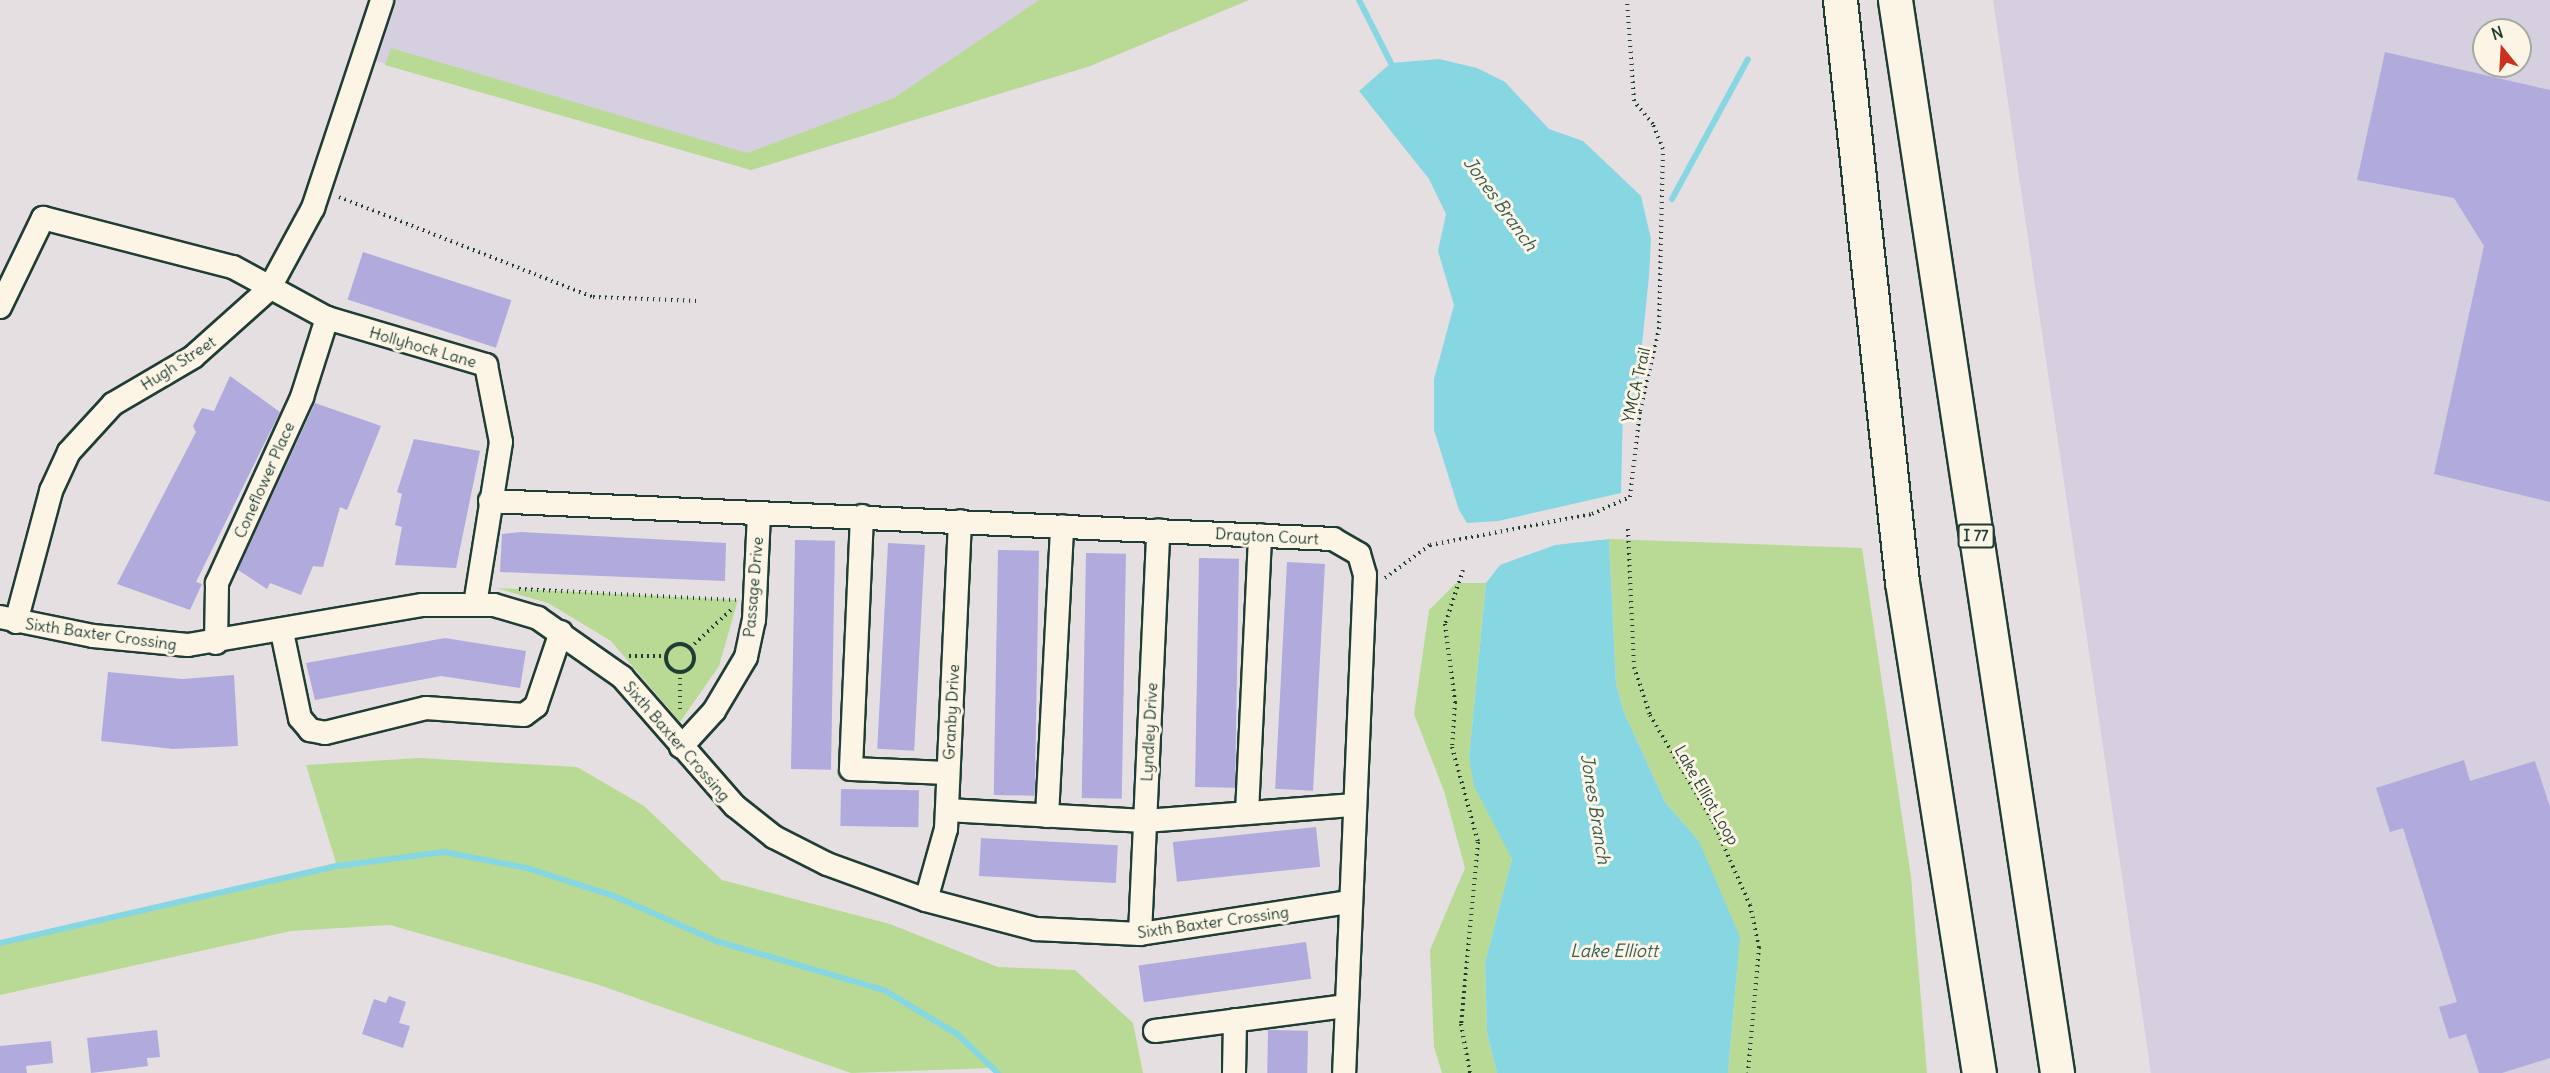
<!DOCTYPE html>
<style>
body{margin:0}
#map{position:relative;width:2550px;height:1073px;overflow:hidden;background:#e5dfe2;font-family:Delius,sans-serif}
div>[style]{position:absolute}
[style*='--x']{left:calc(var(--x)*1px);top:calc(var(--y)*1px);width:calc(var(--w)*1px);rotate:calc(var(--a)*1deg)}
.built>*{inset:0;background:#d5cfe0}
.green>*{inset:0;background:#b8da94}
.water>*{inset:0;background:#87d7e2}
.stream>*{height:6px;margin:-3px;padding:0 3px;transform-origin:3px;border-radius:3px;background:#87d7e2}
.building>*{inset:0;background:#b0abdc;transform-origin:0 0}
.path>*{height:4px;margin-top:-2px;transform-origin:0;background:repeating-linear-gradient(90deg,#1f3d34 0 1.5px,transparent 0 6px)}
.path>.ring{margin:-2px;padding:0;box-sizing:content-box;background:none;border:4px solid #1f3d34;border-radius:50%}
.roads{filter:drop-shadow(2px 0 #1f3d34) drop-shadow(-2px 0 #1f3d34) drop-shadow(0 2px #1f3d34) drop-shadow(0 -2px #1f3d34)}
.minor>*{height:22px;margin:-11px;padding:0 11px;transform-origin:11px;border-radius:11px;background:#fcf5e5}
.highway>*{height:33px;margin:-16.5px;padding:0 16.5px;transform-origin:16.5px;border-radius:16.5px;background:#fcf5e5}
span{translate:-50% -50%;white-space:nowrap;text-align:center;line-height:1.15;-webkit-text-stroke:6px #fcf5e5;paint-order:stroke}
.shield-label span{padding:2px 4px;background:#fcf5e5;border:2px solid;border-radius:4px;-webkit-text-stroke-width:0}
.shield-label{font-size:15px;color:#1f3d34;font-weight:700}
.street-label{font-size:16px;color:#1f3d34}
.water-label{font-size:18px;color:#345c57;font-style:italic}
.north{position:absolute;left:2472px;top:18px;width:60px;height:60px;box-sizing:border-box;background:#fcf5e5;border:2px solid #a4ab9e;border-radius:50%;rotate:342deg;font-size:16px;font-weight:700;line-height:24px;text-align:center;color:#1f3d34}
.north::after{content:'';display:block;margin:auto;width:21px;height:27px;background:#c8321e;clip-path:polygon(50% 0,100% 100%,50% 72%,0 100%)}
</style>
<div id="map">
<div class="built">
<div style="clip-path:polygon(382px 0,1249px 0,1090px 66px,751px 170px,362px 57px)"></div>
<div style="clip-path:polygon(evenodd,1993px 0,2550px 0,2550px 1073px,2151px 1073px,1993px 0,2484px 30px,2520px 30px,2520px 66px,2484px 66px,2484px 30px)"></div>
</div>
<div class="green">
<div style="clip-path:polygon(1039px 0,1249px 0,1090px 66px,751px 170px,385px 65px,391px 48px,747px 153px,894px 98px)"></div>
<div style="clip-path:polygon(1609px 539px,1862px 548px,1911px 877px,1927px 1073px,1728px 1073px,1737px 971px,1699px 841px,1665px 802px,1623px 710px,1616px 683px)"></div>
<div style="clip-path:polygon(1456px 583px,1486px 583px,1469px 758px,1512px 859px,1485px 964px,1487px 1033px,1497px 1073px,1442px 1073px,1434px 1047px,1430px 950px,1465px 868px,1444px 791px,1414px 714px,1429px 610px)"></div>
<div style="clip-path:polygon(496px 588px,738px 600px,719px 666px,680px 722px,611px 641px,548px 603px)"></div>
<div style="clip-path:polygon(419px 758px,577px 767px,644px 806px,722px 880px,890px 924px,998px 967px,1075px 970px,1133px 1023px,1143px 1073px,998px 1073px,993px 1068px,851px 1073px,596px 984px,390px 925px,291px 931px,0 995px,0 943px,337px 866px,306px 765px)"></div>
</div>
<div class="water">
<div style="clip-path:polygon(1439px 59px,1477px 68px,1505px 82px,1549px 129px,1583px 141px,1641px 196px,1651px 239px,1649px 276px,1638px 385px,1623px 411px,1621px 493px,1498px 521px,1467px 523px,1459px 510px,1434px 430px,1434px 379px,1454px 305px,1438px 251px,1446px 214px,1429px 179px,1359px 91px,1391px 63px)"></div>
<div style="clip-path:polygon(1609px 539px,1616px 683px,1623px 710px,1665px 802px,1699px 841px,1740px 937px,1728px 1073px,1497px 1073px,1487px 1033px,1485px 963px,1512px 859px,1474px 786px,1469px 758px,1486px 583px,1500px 565px,1555px 545px)"></div>
</div>
<div class="stream">
<div style="--x:1359;--y:0;--w:71;--a:63.1"></div>
<div style="--x:1672;--y:199;--w:159;--a:-61.5"></div>
<div style="--x:0;--y:943;--w:346;--a:-12.9"></div>
<div style="--x:337;--y:866;--w:108;--a:-7.5"></div>
<div style="--x:444;--y:852;--w:85;--a:10.9"></div>
<div style="--x:527;--y:868;--w:91;--a:17.8"></div>
<div style="--x:614;--y:896;--w:111;--a:23.8"></div>
<div style="--x:716;--y:941;--w:175;--a:16.3"></div>
<div style="--x:884;--y:990;--w:85;--a:31.1"></div>
<div style="--x:957;--y:1034;--w:57;--a:43.6"></div>
</div>
<div class="building">
<div style="clip-path:polygon(2385px 52px,2550px 90px,2550px 502px,2434px 474px,2484px 246px,2454px 198px,2357px 180px)"></div>
<div style="left:363px;top:252px;width:156px;height:50px;rotate:18deg"></div>
<div style="clip-path:polygon(230px 376px,280px 412px,196px 582px,202px 584px,190px 610px,117px 584px,196px 432px,193px 426px,202px 408px,214px 411px)"></div>
<div style="clip-path:polygon(315px 403px,381px 426px,347px 510px,340px 507px,323px 567px,313px 566px,301px 595px,270px 583px,267px 589px,238px 570px)"></div>
<div style="clip-path:polygon(414px 439px,480px 451px,456px 568px,395px 565px,402px 527px,395px 525px,402px 494px,397px 492px)"></div>
<div style="clip-path:polygon(521px 532px,726px 543px,725px 581px,500px 572px,502px 534px)"></div>
<div style="left:795px;top:540px;width:40px;height:229px;rotate:1deg"></div>
<div style="left:888px;top:543px;width:37px;height:206px;rotate:3deg"></div>
<div style="left:998px;top:550px;width:41px;height:245px;rotate:1deg"></div>
<div style="left:1086px;top:553px;width:40px;height:245px;rotate:1deg"></div>
<div style="left:1199px;top:558px;width:40px;height:229px;rotate:1deg"></div>
<div style="left:1287px;top:562px;width:38px;height:227px;rotate:3deg"></div>
<div style="clip-path:polygon(445px 638px,526px 651px,520px 688px,441px 676px,315px 700px,306px 663px)"></div>
<div style="clip-path:polygon(108px 672px,182px 679px,234px 675px,238px 746px,173px 749px,101px 741px)"></div>
<div style="clip-path:polygon(2464px 760px,2470px 781px,2535px 761px,2550px 807px,2550px 1058px,2502px 1073px,2479px 1073px,2466px 1034px,2449px 1039px,2439px 1007px,2457px 1002px,2403px 828px,2390px 832px,2376px 788px)"></div>
<div style="left:841px;top:789px;width:78px;height:37px;rotate:1deg"></div>
<div style="left:1316px;top:827px;width:40px;height:144px;rotate:84deg"></div>
<div style="left:981px;top:838px;width:137px;height:38px;rotate:3deg"></div>
<div style="left:1306px;top:942px;width:37px;height:169px;rotate:82deg"></div>
<div style="clip-path:polygon(389px 996px,406px 1002px,399px 1023px,410px 1026px,403px 1048px,362px 1034px,374px 999px,386px 1003px)"></div>
<div style="clip-path:polygon(157px 1030px,160px 1057px,147px 1058px,148px 1066px,91px 1073px,87px 1038px)"></div>
<div style="left:1268px;top:1030px;width:40px;height:43px;rotate:1deg"></div>
<div style="clip-path:polygon(51px 1041px,53px 1063px,26px 1066px,27px 1073px,0 1073px,0 1046px)"></div>
</div>
<div class="path">
<div style="--x:339;--y:197;--w:273;--a:21.5"></div>
<div style="--x:593;--y:297;--w:104;--a:2.2"></div>
<div style="--x:1628;--y:529;--w:138;--a:87.5"></div>
<div style="--x:1634;--y:667;--w:51;--a:71.6"></div>
<div style="--x:1650;--y:715;--w:124;--a:59.5"></div>
<div style="--x:1713;--y:822;--w:91;--a:66"></div>
<div style="--x:1750;--y:905;--w:43;--a:77.9"></div>
<div style="--x:1759;--y:947;--w:126;--a:95"></div>
<div style="--x:1463;--y:570;--w:57;--a:108.4"></div>
<div style="--x:1445;--y:624;--w:79;--a:82.7"></div>
<div style="--x:1455;--y:702;--w:45;--a:93.8"></div>
<div style="--x:1452;--y:747;--w:98;--a:74.7"></div>
<div style="--x:1478;--y:842;--w:183;--a:95.3"></div>
<div style="--x:1461;--y:1024;--w:50;--a:79.6"></div>
<div style="--x:1385;--y:578;--w:56;--a:-36.3"></div>
<div style="--x:1430;--y:545;--w:165;--a:-10.8"></div>
<div style="--x:1592;--y:514;--w:42;--a:-24.1"></div>
<div style="--x:1630;--y:497;--w:87;--a:-83.4"></div>
<div style="--x:1640;--y:411;--w:84;--a:-77"></div>
<div style="--x:1659;--y:329;--w:180;--a:-88.7"></div>
<div style="--x:1663;--y:149;--w:27;--a:-112"></div>
<div style="--x:1653;--y:124;--w:30;--a:-130"></div>
<div style="--x:1634;--y:101;--w:101;--a:-94"></div>
<div style="--x:519;--y:589;--w:217;--a:2.9"></div>
<div class="ring" style="left:666px;top:644px;width:24px;height:24px"></div>
<div style="--x:690;--y:648;--w:59;--a:-42.9"></div>
<div style="--x:629;--y:656;--w:38;--a:0"></div>
<div style="--x:680;--y:672;--w:41;--a:90"></div>
</div>
<div class="roads">
<div class="minor">
<div style="--x:0;--y:307;--w:99;--a:-64.2"></div>
<div style="--x:43;--y:218;--w:196;--a:14.5"></div>
<div style="--x:233;--y:267;--w:107;--a:28.5"></div>
<div style="--x:327;--y:318;--w:166;--a:16.5"></div>
<div style="--x:486;--y:365;--w:78;--a:79"></div>
<div style="--x:501;--y:442;--w:165;--a:99.1"></div>
<div style="--x:490;--y:501;--w:844;--a:2.58"></div>
<div style="--x:1333;--y:539;--w:30;--a:30"></div>
<div style="--x:1359;--y:554;--w:22;--a:74"></div>
<div style="--x:1365;--y:575;--w:498;--a:92.4"></div>
<div style="--x:862;--y:516;--w:253;--a:92.5"></div>
<div style="--x:851;--y:769;--w:97;--a:2.4"></div>
<div style="--x:0;--y:617;--w:95;--a:11.5"></div>
<div style="--x:93;--y:636;--w:95;--a:5.4"></div>
<div style="--x:188;--y:645;--w:238;--a:-9.7"></div>
<div style="--x:423;--y:605;--w:71;--a:0"></div>
<div style="--x:494;--y:605;--w:46;--a:16.5"></div>
<div style="--x:538;--y:618;--w:103;--a:35.1"></div>
<div style="--x:622;--y:677;--w:171;--a:48.8"></div>
<div style="--x:735;--y:806;--w:50;--a:38.5"></div>
<div style="--x:774;--y:837;--w:59;--a:27"></div>
<div style="--x:827;--y:864;--w:105;--a:20"></div>
<div style="--x:926;--y:900;--w:114;--a:14.8"></div>
<div style="--x:1036;--y:929;--w:104;--a:2.8"></div>
<div style="--x:1140;--y:934;--w:212;--a:-8.7"></div>
<div style="--x:16;--y:622;--w:136;--a:-75"></div>
<div style="--x:51;--y:491;--w:43;--a:-65.2"></div>
<div style="--x:69;--y:452;--w:65;--a:-47.5"></div>
<div style="--x:113;--y:404;--w:93;--a:-30.4"></div>
<div style="--x:193;--y:357;--w:102;--a:-41.8"></div>
<div style="--x:269;--y:289;--w:92;--a:-61.5"></div>
<div style="--x:313;--y:208;--w:219;--a:-71.6"></div>
<div style="--x:282;--y:632;--w:88;--a:78.2"></div>
<div style="--x:300;--y:718;--w:16;--a:50"></div>
<div style="--x:310;--y:730;--w:15;--a:11"></div>
<div style="--x:325;--y:733;--w:104;--a:-13.9"></div>
<div style="--x:426;--y:708;--w:98;--a:4.1"></div>
<div style="--x:524;--y:715;--w:15;--a:-37"></div>
<div style="--x:536;--y:706;--w:78;--a:-71.3"></div>
<div style="--x:216;--y:643;--w:60;--a:-89"></div>
<div style="--x:217;--y:583;--w:205;--a:-65.4"></div>
<div style="--x:302;--y:397;--w:83;--a:-72.4"></div>
<div style="--x:681;--y:747;--w:49;--a:-47.5"></div>
<div style="--x:714;--y:711;--w:63;--a:-59.3"></div>
<div style="--x:746;--y:657;--w:38;--a:-78"></div>
<div style="--x:754;--y:620;--w:107;--a:-87.3"></div>
<div style="--x:947;--y:810;--w:198;--a:3.2"></div>
<div style="--x:1145;--y:821;--w:210;--a:-4.4"></div>
<div style="--x:1247;--y:813;--w:278;--a:-87.3"></div>
<div style="--x:1047;--y:816;--w:290;--a:-87"></div>
<div style="--x:926;--y:900;--w:74;--a:-74.3"></div>
<div style="--x:946;--y:829;--w:308;--a:-87.4"></div>
<div style="--x:1140;--y:934;--w:404;--a:-87.4"></div>
<div style="--x:1155;--y:1031;--w:193;--a:-7.5"></div>
<div style="--x:1234;--y:1073;--w:53;--a:-88.9"></div>
</div>
<div class="highway">
<div style="--x:1840;--y:0;--w:585;--a:83.92"></div>
<div style="--x:1902;--y:582;--w:497;--a:81.1"></div>
<div style="--x:1895;--y:0;--w:1085;--a:81.41"></div>
</div>
</div>
<div class="shield-label">
<span style="left:1976px;top:536px">I 77</span>
</div>
<div class="street-label">
<span style="left:423px;top:347px;rotate:16deg">Hollyhock Lane</span>
<span style="left:178px;top:363px;rotate:-33deg">Hugh Street</span>
<span style="left:1636px;top:385px;rotate:-77deg">YMCA Trail</span>
<span style="left:264px;top:480px;rotate:-66deg">Coneflower Place</span>
<span style="left:1267px;top:536px;rotate:3deg">Drayton Court</span>
<span style="left:753px;top:587px;rotate:-85deg">Passage Drive</span>
<span style="left:101px;top:634px;rotate:8deg">Sixth Baxter Crossing</span>
<span style="left:951px;top:712px;rotate:-87deg">Granby Drive</span>
<span style="left:1149px;top:732px;rotate:-87deg">Lyndley Drive</span>
<span style="left:677px;top:741px;rotate:49deg">Sixth Baxter Crossing</span>
<span style="left:1707px;top:795px;rotate:60deg">Lake Elliot Loop</span>
<span style="left:1213px;top:922px;rotate:-8deg">Sixth Baxter Crossing</span>
</div>
<div class="water-label">
<span style="left:1500px;top:204px;rotate:54deg">Jones Branch</span>
<span style="left:1595px;top:809px;rotate:81deg">Jones Branch</span>
<span style="left:1614px;top:951px">Lake Elliott</span>
</div>
<div class="north">N</div>
</div>
